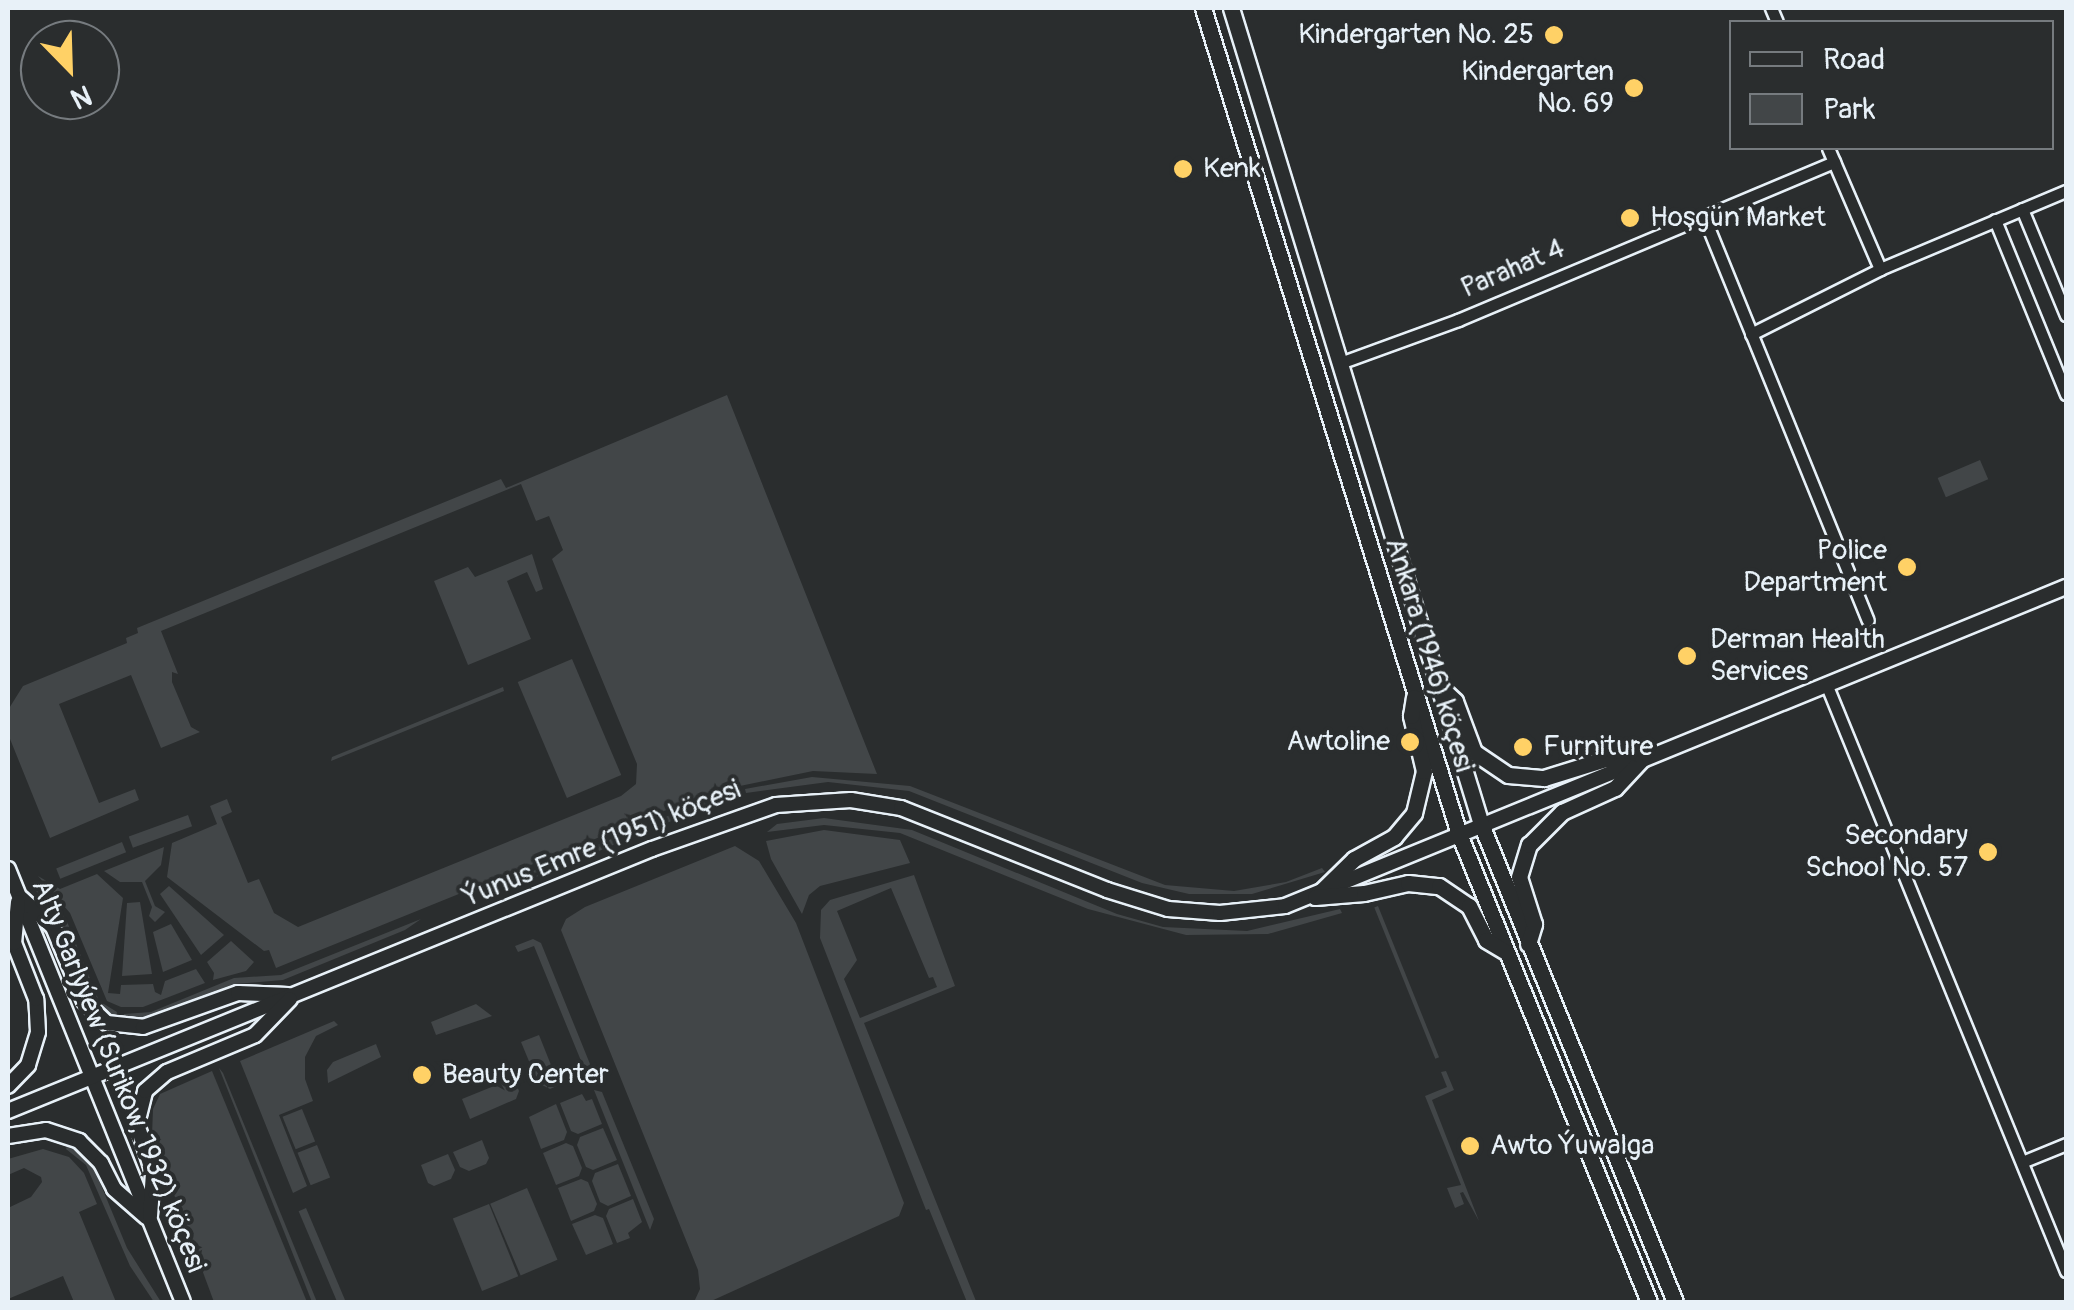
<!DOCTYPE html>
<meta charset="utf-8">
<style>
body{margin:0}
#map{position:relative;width:2074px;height:1310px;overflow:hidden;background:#2a2d2e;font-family:Pangolin,sans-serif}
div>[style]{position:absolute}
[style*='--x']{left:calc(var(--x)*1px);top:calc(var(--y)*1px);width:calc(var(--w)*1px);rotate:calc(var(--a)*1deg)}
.green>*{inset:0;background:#424648;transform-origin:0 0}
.roads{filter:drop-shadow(2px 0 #e8f1f8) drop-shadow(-2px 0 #e8f1f8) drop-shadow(0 2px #e8f1f8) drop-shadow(0 -2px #e8f1f8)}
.minor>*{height:11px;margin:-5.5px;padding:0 5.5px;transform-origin:5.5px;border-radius:5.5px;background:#2a2d2e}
.tertiary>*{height:14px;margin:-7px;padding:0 7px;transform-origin:7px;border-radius:7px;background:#2a2d2e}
.secondary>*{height:15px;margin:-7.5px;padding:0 7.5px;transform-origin:7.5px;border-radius:7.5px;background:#2a2d2e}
.dots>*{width:28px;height:28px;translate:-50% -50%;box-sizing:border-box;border:5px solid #2a2d2e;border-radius:50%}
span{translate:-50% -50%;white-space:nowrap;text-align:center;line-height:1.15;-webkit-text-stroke:8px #2a2d2e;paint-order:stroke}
.poi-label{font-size:28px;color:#e8f1f8}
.right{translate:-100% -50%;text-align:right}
.left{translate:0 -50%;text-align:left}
.street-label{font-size:28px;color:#e8f1f8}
.frame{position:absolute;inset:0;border:10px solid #e8f1f8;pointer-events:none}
.legend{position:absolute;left:1729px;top:20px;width:325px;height:130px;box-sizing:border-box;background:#2a2d2e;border:2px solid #767b7f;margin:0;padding:12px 18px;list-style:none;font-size:30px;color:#e8f1f8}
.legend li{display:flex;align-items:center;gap:20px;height:50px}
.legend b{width:50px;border:2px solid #767b7f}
.north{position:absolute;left:20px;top:20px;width:100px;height:100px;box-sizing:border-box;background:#2a2d2e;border:2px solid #767b7f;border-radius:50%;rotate:157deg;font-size:28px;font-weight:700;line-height:40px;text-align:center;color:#e8f1f8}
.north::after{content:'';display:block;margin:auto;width:35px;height:45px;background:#ffd166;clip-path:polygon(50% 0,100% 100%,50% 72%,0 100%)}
</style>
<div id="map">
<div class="green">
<div style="clip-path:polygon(727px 395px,877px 774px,813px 771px,711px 792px,276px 968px,269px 950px,264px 951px,167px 877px,172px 843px,217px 824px,210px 806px,227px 799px,232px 812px,221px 817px,248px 883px,259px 879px,274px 913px,298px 927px,621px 796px,636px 784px,637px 764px,552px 559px,563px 550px,549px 516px,536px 521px,521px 484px,161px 631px,178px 674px,172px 672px,172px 682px,191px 727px,200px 732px,161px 748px,131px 675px,59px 704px,99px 803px,135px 789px,139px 800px,50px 838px,8px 734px,8px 710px,23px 686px,127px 643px,126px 638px,138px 633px,137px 628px,501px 479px,506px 488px)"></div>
<div style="left:1980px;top:460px;width:21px;height:46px;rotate:67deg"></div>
<div style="clip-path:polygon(532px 554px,543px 589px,536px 592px,527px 572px,507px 581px,531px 639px,468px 665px,434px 581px,468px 567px,475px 577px)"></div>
<div style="left:572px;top:659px;width:126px;height:59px;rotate:67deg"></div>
<div style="clip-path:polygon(503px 687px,504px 691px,331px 761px,332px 757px)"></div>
<div style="clip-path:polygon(812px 777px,910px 786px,1165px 885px,1234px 891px,1286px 882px,1322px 868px,1325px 872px,1252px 894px,1189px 894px,1142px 883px,909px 791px,828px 782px,746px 793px,745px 789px)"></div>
<div style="clip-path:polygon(712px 798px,703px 808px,536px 877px,533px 871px)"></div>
<div style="left:188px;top:815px;width:12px;height:63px;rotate:70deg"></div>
<div style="clip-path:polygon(824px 818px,912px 830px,1117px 914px,1163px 927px,1247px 931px,1340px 909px,1342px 913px,1268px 934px,1186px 935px,1088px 909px,900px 833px,824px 825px,767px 832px,777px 824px)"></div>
<div style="clip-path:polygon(824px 830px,900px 840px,910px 863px,820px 886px,809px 895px,802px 914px,771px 859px,766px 841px)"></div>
<div style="left:122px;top:842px;width:11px;height:71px;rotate:68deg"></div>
<div style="clip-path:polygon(735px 846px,759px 861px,796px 923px,904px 1203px,899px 1216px,709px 1302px,694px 1302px,700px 1289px,698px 1270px,561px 930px,566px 919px,585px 907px)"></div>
<div style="clip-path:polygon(164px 847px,161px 865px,145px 881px,155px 906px,165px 912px,155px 922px,149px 916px,152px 907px,142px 882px,120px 882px,104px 871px)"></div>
<div style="clip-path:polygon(97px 874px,123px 898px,108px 993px,120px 994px,121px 985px,153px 984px,155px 992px,161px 995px,165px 981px,196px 969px,205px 983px,143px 1007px,121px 1007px,107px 1001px,70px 913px,38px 876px,60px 889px)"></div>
<div style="clip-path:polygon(evenodd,914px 875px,955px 986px,864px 1023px,976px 1301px,972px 1302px,967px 1302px,929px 1209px,926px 1210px,820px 938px,821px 910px,830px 900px,914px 875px,891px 888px,929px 978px,933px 977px,937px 987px,860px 1018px,844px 979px,857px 960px,837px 911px,891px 888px)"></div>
<div style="clip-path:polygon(34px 881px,66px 919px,99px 1001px,117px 1012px,116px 1018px,94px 1004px,61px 920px,35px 890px)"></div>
<div style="clip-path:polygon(169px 886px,224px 935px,201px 955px,160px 894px)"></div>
<div style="clip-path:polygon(140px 902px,152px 974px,122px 976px,127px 903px)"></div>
<div style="left:1378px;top:906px;width:163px;height:4px;rotate:68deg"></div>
<div style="clip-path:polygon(421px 919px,405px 930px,283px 980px,236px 984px,153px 1018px,123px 1020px,124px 1014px,151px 1012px,234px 978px,281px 975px)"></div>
<div style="clip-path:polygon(171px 924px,192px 960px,163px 972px,153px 932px)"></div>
<div style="clip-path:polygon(533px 939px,541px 943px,590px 1064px,586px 1073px,534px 946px,518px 952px,515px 946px)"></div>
<div style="clip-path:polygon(231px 941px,254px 962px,246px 971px,213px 980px,214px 973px,207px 962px)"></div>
<div style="clip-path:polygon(476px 1004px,492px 1016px,436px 1035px,431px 1022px)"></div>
<div style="clip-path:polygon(334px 1021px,338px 1025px,316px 1036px,305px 1057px,305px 1079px,313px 1101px,279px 1115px,307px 1186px,293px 1193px,240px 1061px)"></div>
<div style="clip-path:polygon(539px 1035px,559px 1085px,550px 1089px,538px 1083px,521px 1042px)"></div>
<div style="clip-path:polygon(376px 1044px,381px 1057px,328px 1083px,327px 1070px,333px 1062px)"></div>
<div style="clip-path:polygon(219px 1068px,223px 1073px,317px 1302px,312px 1302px)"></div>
<div style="clip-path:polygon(212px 1071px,307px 1302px,214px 1302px,152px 1135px,153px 1109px,160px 1094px)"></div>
<div style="clip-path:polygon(1446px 1071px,1454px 1090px,1432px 1100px,1479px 1221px,1463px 1192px,1460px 1193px,1464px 1204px,1455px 1208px,1447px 1188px,1461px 1185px,1425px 1096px,1447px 1087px,1441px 1072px)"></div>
<div style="clip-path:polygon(514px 1078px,519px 1091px,516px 1099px,470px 1119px,462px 1099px)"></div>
<div style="clip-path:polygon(594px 1090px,602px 1092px,654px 1219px,650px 1230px)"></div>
<div style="clip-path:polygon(582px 1094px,586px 1101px,592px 1099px,602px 1124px,578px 1134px,571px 1131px,560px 1103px)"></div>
<div style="clip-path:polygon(556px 1104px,567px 1132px,564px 1140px,541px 1149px,529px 1117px)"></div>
<div style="left:302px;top:1109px;width:35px;height:21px;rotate:68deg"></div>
<div style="clip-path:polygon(603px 1128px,617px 1160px,593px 1170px,586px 1167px,577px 1145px,580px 1137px)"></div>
<div style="clip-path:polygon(482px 1140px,489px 1158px,486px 1164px,469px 1171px,460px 1167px,453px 1152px)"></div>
<div style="clip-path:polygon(68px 1143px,91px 1161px,127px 1248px,161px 1302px,154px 1302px,130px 1266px,86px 1165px,66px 1149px)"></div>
<div style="clip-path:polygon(566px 1143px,573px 1146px,582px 1168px,579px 1176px,556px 1185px,543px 1153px)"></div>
<div style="left:317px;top:1145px;width:35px;height:21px;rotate:68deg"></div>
<div style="clip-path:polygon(43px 1149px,69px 1157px,84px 1173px,97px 1204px,79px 1212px,116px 1302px,74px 1302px,63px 1276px,8px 1299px,8px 1208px,31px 1197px,42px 1182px,41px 1177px,24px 1168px,8px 1175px,8px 1159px)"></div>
<div style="clip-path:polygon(448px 1154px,455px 1170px,451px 1179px,434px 1186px,428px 1183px,421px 1165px)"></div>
<div style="clip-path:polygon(618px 1164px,631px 1196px,608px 1206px,600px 1202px,592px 1181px,595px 1173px)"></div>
<div style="clip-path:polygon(581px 1179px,588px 1182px,597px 1204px,594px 1211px,571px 1221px,558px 1188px)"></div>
<div style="left:527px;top:1188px;width:78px;height:40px;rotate:67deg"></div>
<div style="clip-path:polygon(633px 1199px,642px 1222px,628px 1233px,630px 1238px,617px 1243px,606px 1216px,609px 1209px)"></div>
<div style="left:489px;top:1204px;width:78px;height:39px;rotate:68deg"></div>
<div style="left:306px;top:1208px;width:102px;height:8px;rotate:67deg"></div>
<div style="clip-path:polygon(595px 1215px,603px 1218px,613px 1244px,586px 1255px,572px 1224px)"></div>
</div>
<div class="roads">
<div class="minor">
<div style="--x:1771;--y:8;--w:15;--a:67"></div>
<div style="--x:1828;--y:148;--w:132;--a:66.7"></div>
<div style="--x:2022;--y:209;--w:115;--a:67.5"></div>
<div style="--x:1704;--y:217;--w:435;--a:67.9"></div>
<div style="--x:1995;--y:220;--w:188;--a:67.8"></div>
<div style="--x:1751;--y:334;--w:144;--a:-26.7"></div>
<div style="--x:1880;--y:269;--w:202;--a:-22.8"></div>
<div style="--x:1340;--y:363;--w:126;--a:-20"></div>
<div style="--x:1458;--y:320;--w:408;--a:-22.8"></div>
<div style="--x:1827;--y:686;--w:632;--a:67.78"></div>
<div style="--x:2022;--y:1162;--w:48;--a:-22.2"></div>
</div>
<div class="tertiary">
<div style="--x:8;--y:869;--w:467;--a:68"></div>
<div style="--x:21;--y:898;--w:43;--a:42.2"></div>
<div style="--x:53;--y:927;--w:80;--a:67.3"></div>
<div style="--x:84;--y:1001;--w:32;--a:44"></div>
<div style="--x:107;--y:1023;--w:36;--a:6"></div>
<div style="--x:143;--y:1027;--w:101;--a:-19.7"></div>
<div style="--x:238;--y:993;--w:50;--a:2.3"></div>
<div style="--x:8;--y:1086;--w:29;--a:-46"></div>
<div style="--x:28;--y:1065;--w:34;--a:-73"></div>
<div style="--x:38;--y:1032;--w:33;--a:-93"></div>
<div style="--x:36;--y:999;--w:60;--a:-111.4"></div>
<div style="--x:14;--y:943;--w:41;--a:-84.4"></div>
<div style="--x:8;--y:1111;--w:695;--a:-22.14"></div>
<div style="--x:652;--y:849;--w:132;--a:-19.5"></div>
<div style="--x:776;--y:805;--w:75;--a:-3.8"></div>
<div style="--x:851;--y:800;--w:51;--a:9.1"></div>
<div style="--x:901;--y:808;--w:222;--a:21.7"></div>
<div style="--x:1107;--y:890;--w:64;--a:17.3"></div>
<div style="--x:1168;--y:909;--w:52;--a:4.4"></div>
<div style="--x:1220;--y:913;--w:65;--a:-6.1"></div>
<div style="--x:1285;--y:906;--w:844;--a:-22.22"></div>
<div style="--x:8;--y:1136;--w:38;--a:-9"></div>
<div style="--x:46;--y:1130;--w:35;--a:18"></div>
<div style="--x:79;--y:1141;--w:31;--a:45"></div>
<div style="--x:101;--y:1163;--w:29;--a:63"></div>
<div style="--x:114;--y:1189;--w:43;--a:41.2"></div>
<div style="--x:150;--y:1216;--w:43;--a:-86"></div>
<div style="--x:153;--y:1173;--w:52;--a:-108.1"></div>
<div style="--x:137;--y:1124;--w:34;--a:-76"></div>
<div style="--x:145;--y:1091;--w:29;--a:-41"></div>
<div style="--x:167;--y:1072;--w:95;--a:-22.8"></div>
<div style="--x:255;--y:1035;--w:50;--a:-45.8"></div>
</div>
<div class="secondary">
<div style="--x:1203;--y:8;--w:865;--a:72.78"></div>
<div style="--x:1459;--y:834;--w:505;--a:67.9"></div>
<div style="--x:1231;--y:8;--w:853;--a:72.97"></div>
<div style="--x:1481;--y:824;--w:516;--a:67.91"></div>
<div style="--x:1439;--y:686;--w:22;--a:43"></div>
<div style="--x:1455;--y:701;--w:54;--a:69.6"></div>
<div style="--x:1474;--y:752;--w:41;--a:34.1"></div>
<div style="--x:1508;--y:775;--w:36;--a:5"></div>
<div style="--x:1544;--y:778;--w:64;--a:-17.3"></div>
<div style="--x:1605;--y:759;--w:37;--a:0"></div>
<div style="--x:1315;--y:897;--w:54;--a:-44.3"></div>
<div style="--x:1354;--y:859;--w:46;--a:-28.8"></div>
<div style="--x:1394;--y:837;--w:31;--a:-50"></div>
<div style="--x:1414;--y:813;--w:43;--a:-76.6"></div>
<div style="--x:1424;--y:771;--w:57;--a:-103.3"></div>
<div style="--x:1411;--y:716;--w:19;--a:-81"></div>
<div style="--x:1315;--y:897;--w:49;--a:-4.7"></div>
<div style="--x:1364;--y:893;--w:45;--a:-12.8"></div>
<div style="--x:1408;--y:883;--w:31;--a:6"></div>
<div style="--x:1439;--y:886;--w:36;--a:34"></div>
<div style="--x:1469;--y:906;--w:38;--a:63"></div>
<div style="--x:1486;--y:940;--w:23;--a:31"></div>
<div style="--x:1528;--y:944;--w:21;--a:-73"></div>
<div style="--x:1534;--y:924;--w:49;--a:-107.7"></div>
<div style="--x:1519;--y:877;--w:34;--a:-73"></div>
<div style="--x:1529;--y:845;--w:47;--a:-45"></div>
<div style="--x:1562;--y:812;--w:58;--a:-24.4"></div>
<div style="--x:1615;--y:788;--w:40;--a:-47"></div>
</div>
</div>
<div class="dots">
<div style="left:1554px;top:35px;background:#ffd166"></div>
<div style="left:1634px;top:88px;background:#ffd166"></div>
<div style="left:1183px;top:169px;background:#ffd166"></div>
<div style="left:1630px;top:218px;background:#ffd166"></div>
<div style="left:1907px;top:567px;background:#ffd166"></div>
<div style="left:1687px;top:656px;background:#ffd166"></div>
<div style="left:1410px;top:742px;background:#ffd166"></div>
<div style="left:1523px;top:747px;background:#ffd166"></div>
<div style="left:1988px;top:852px;background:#ffd166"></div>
<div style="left:422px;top:1075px;background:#ffd166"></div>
<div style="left:1470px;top:1146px;background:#ffd166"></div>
</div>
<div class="poi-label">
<span class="right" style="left:1534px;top:35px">Kindergarten No. 25</span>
<span class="right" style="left:1614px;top:88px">Kindergarten<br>No. 69</span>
<span class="left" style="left:1203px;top:169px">Kenk</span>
<span class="left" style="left:1650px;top:218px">Hoşgün Market</span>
<span class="right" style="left:1887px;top:567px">Police<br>Department</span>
<span class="left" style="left:1710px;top:656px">Derman Health<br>Services</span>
<span class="right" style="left:1390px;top:742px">Awtoline</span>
<span class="left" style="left:1543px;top:747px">Furniture</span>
<span class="right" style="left:1968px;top:852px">Secondary<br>School No. 57</span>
<span class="left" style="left:442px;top:1075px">Beauty Center</span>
<span class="left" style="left:1490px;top:1146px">Awto Ýuwalga</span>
</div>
<div class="street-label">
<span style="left:1513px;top:269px;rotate:-23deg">Parahat 4</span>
<span style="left:1429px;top:655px;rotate:73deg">Ankara (1946) köçesi</span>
<span style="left:602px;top:844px;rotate:-22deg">Ýunus Emre (1951) köçesi</span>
<span style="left:118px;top:1076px;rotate:68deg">Alty Garlyýew (Surikow, 1932) köçesi</span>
</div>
<div class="frame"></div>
<ul class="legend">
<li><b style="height:12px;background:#2a2d2e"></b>Road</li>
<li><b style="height:28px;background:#424648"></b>Park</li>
</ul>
<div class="north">N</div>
</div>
